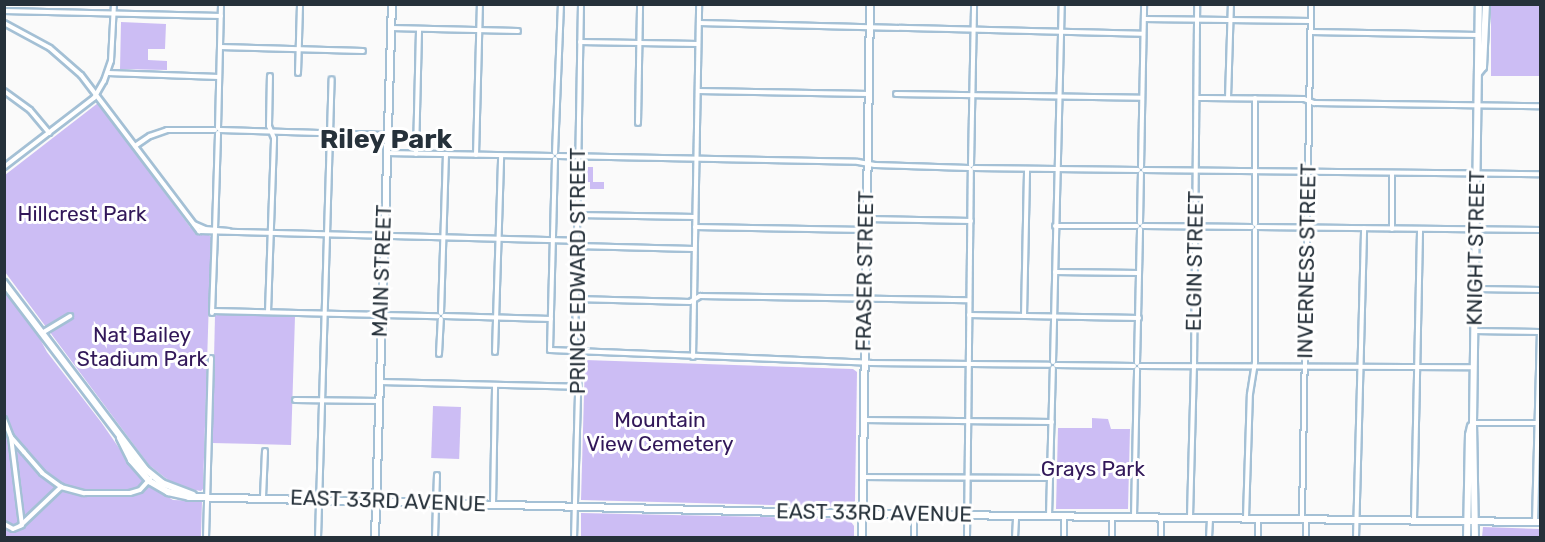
<!DOCTYPE html>
<style>
body{margin:0}
#map{position:relative;width:1545px;height:542px;overflow:hidden;background:#fafafa;font-family:Rubik,sans-serif}
div>[style]{position:absolute}
[style*='--x']{left:calc(var(--x)*1px);top:calc(var(--y)*1px);width:calc(var(--w)*1px);rotate:calc(var(--a)*1deg)}
.green>*{inset:0;background:#ccbdf4;transform-origin:0 0}
.stream>*{height:1.5px;margin:-0.75px;padding:0 0.75px;transform-origin:0.75px;border-radius:0.75px;background:#5eada1}
.roads{filter:drop-shadow(2px 0 #a4c0d5) drop-shadow(-2px 0 #a4c0d5) drop-shadow(0 2px #a4c0d5) drop-shadow(0 -2px #a4c0d5)}
.street>*{height:4px;margin:-2px;padding:0 2px;transform-origin:2px;border-radius:2px;background:#fff}
.secondary>*{height:6px;margin:-3px;padding:0 3px;transform-origin:3px;border-radius:3px;background:#fff}
span{translate:-50% -50%;white-space:nowrap;text-align:center;line-height:1.15;-webkit-text-stroke:6px #fff;paint-order:stroke}
.park-label{font-size:21px;color:#321859}
.street-label{font-size:21px;color:#26313a}
.district-label{font-size:27px;color:#26313a;font-weight:700}
.frame{position:absolute;inset:0;border:6px solid #26313a;pointer-events:none}
</style>
<div id="map">
<div class="green">
<div style="left:1491px;top:5px;width:49px;height:71px"></div>
<div style="clip-path:polygon(121px 22px,166px 24px,165px 49px,148px 49px,148px 60px,167px 61px,167px 70px,120px 69px)"></div>
<div style="clip-path:polygon(98px 103px,190px 227px,200px 235px,208px 234px,211px 237px,203px 489px,201px 491px,177px 487px,149px 465px,5px 272px,5px 175px)"></div>
<div style="clip-path:polygon(583px 167px,593px 167px,593px 182px,604px 182px,604px 189px,590px 189px,590px 182px,583px 182px)"></div>
<div style="clip-path:polygon(4px 288px,34px 328px,47px 352px,101px 422px,142px 481px,173px 500px,202px 501px,201px 537px,5px 537px)"></div>
<div style="clip-path:polygon(218px 314px,295px 316px,291px 445px,212px 443px,215px 316px)"></div>
<div style="clip-path:polygon(585px 360px,853px 369px,857px 372px,855px 501px,850px 507px,581px 500px)"></div>
<div style="left:433px;top:406px;width:28px;height:52px;rotate:2deg"></div>
<div style="clip-path:polygon(1092px 418px,1108px 419px,1111px 429px,1130px 429px,1128px 509px,1056px 509px,1058px 428px,1092px 428px)"></div>
<div style="clip-path:polygon(581px 513px,849px 519px,854px 526px,854px 537px,581px 537px)"></div>
<div style="clip-path:polygon(1483px 527px,1540px 529px,1540px 537px,1482px 537px)"></div>
</div>
<div class="stream">
<div style="--x:4;--y:433;--w:2;--a:0"></div>
</div>
<div class="roads">
<div class="street">
<div style="--x:4;--y:11;--w:217;--a:1.3"></div>
<div style="--x:1144;--y:19;--w:167;--a:0.7"></div>
<div style="--x:4;--y:23;--w:52;--a:28.5"></div>
<div style="--x:50;--y:48;--w:41;--a:41.1"></div>
<div style="--x:81;--y:75;--w:196;--a:52.9"></div>
<div style="--x:199;--y:231;--w:377;--a:1.5"></div>
<div style="--x:699;--y:23;--w:444;--a:1.4"></div>
<div style="--x:391;--y:28;--w:127;--a:1.4"></div>
<div style="--x:1311;--y:32;--w:167;--a:1"></div>
<div style="--x:580;--y:42;--w:118;--a:1"></div>
<div style="--x:220;--y:47;--w:143;--a:1.6"></div>
<div style="--x:108;--y:73;--w:111;--a:2.1"></div>
<div style="--x:298;--y:73;--w:69;--a:-88.3"></div>
<div style="--x:4;--y:91;--w:32;--a:36"></div>
<div style="--x:30;--y:110;--w:30;--a:50"></div>
<div style="--x:698;--y:91;--w:171;--a:1"></div>
<div style="--x:896;--y:94;--w:246;--a:0.9"></div>
<div style="--x:1197;--y:98;--w:107;--a:0.5"></div>
<div style="--x:1304;--y:99;--w:11;--a:22"></div>
<div style="--x:1314;--y:103;--w:226;--a:0.8"></div>
<div style="--x:1228;--y:98;--w:94;--a:-88.2"></div>
<div style="--x:638;--y:123;--w:119;--a:-89"></div>
<div style="--x:218;--y:128;--w:124;--a:-88.6"></div>
<div style="--x:220;--y:130;--w:166;--a:1.7"></div>
<div style="--x:135;--y:146;--w:18;--a:-34"></div>
<div style="--x:150;--y:136;--w:18;--a:-19"></div>
<div style="--x:167;--y:130;--w:48;--a:0"></div>
<div style="--x:386;--y:153;--w:166;--a:1"></div>
<div style="--x:555;--y:153;--w:149;--a:-87.7"></div>
<div style="--x:416;--y:154;--w:125;--a:-88.6"></div>
<div style="--x:476;--y:155;--w:151;--a:-88.5"></div>
<div style="--x:558;--y:156;--w:300;--a:1.1"></div>
<div style="--x:858;--y:162;--w:17;--a:10"></div>
<div style="--x:875;--y:165;--w:94;--a:1.8"></div>
<div style="--x:555;--y:159;--w:191;--a:91.5"></div>
<div style="--x:550;--y:350;--w:320;--a:2.3"></div>
<div style="--x:870;--y:363;--w:179;--a:0.6"></div>
<div style="--x:971;--y:165;--w:161;--a:-88.9"></div>
<div style="--x:4;--y:167;--w:113;--a:-37.5"></div>
<div style="--x:94;--y:98;--w:20;--a:-60"></div>
<div style="--x:104;--y:81;--w:21;--a:-71"></div>
<div style="--x:111;--y:61;--w:57;--a:-87"></div>
<div style="--x:1141;--y:167;--w:163;--a:-88.9"></div>
<div style="--x:974;--y:168;--w:164;--a:0.7"></div>
<div style="--x:1144;--y:170;--w:396;--a:0.6"></div>
<div style="--x:577;--y:215;--w:118;--a:1"></div>
<div style="--x:867;--y:219;--w:104;--a:1.1"></div>
<div style="--x:1140;--y:223;--w:50;--a:-88.9"></div>
<div style="--x:194;--y:224;--w:12;--a:24"></div>
<div style="--x:205;--y:229;--w:24;--a:5"></div>
<div style="--x:1255;--y:224;--w:126;--a:-90"></div>
<div style="--x:1055;--y:226;--w:82;--a:0"></div>
<div style="--x:1143;--y:226;--w:109;--a:0.5"></div>
<div style="--x:695;--y:227;--w:171;--a:1"></div>
<div style="--x:1257;--y:227;--w:283;--a:0.6"></div>
<div style="--x:1392;--y:229;--w:56;--a:-90"></div>
<div style="--x:215;--y:230;--w:97;--a:-88.2"></div>
<div style="--x:576;--y:246;--w:118;--a:1.5"></div>
<div style="--x:1055;--y:272;--w:84;--a:0.7"></div>
<div style="--x:1475;--y:289;--w:65;--a:0.9"></div>
<div style="--x:575;--y:299;--w:115;--a:1.5"></div>
<div style="--x:690;--y:302;--w:12;--a:-31"></div>
<div style="--x:700;--y:296;--w:269;--a:0.9"></div>
<div style="--x:212;--y:311;--w:226;--a:1.3"></div>
<div style="--x:268;--y:312;--w:174;--a:-88"></div>
<div style="--x:274;--y:138;--w:13;--a:-113"></div>
<div style="--x:269;--y:126;--w:50;--a:-88.9"></div>
<div style="--x:212;--y:313;--w:80;--a:-87.9"></div>
<div style="--x:441;--y:313;--w:159;--a:-88.2"></div>
<div style="--x:969;--y:315;--w:170;--a:1"></div>
<div style="--x:444;--y:316;--w:107;--a:1.6"></div>
<div style="--x:1024;--y:316;--w:147;--a:-88.8"></div>
<div style="--x:1474;--y:331;--w:66;--a:0.9"></div>
<div style="--x:42;--y:333;--w:33;--a:-31"></div>
<div style="--x:495;--y:352;--w:196;--a:-88.2"></div>
<div style="--x:439;--y:354;--w:35;--a:-87"></div>
<div style="--x:693;--y:357;--w:353;--a:-89"></div>
<div style="--x:1053;--y:362;--w:358;--a:-88.6"></div>
<div style="--x:1137;--y:363;--w:134;--a:-88.7"></div>
<div style="--x:1056;--y:365;--w:78;--a:0.7"></div>
<div style="--x:1140;--y:366;--w:334;--a:0.2"></div>
<div style="--x:380;--y:382;--w:198;--a:1.4"></div>
<div style="--x:295;--y:400;--w:84;--a:0.7"></div>
<div style="--x:4;--y:419;--w:19;--a:69"></div>
<div style="--x:11;--y:437;--w:20;--a:49"></div>
<div style="--x:24;--y:452;--w:28;--a:49"></div>
<div style="--x:42;--y:473;--w:24;--a:36"></div>
<div style="--x:61;--y:487;--w:24;--a:15"></div>
<div style="--x:84;--y:493;--w:46;--a:0"></div>
<div style="--x:130;--y:493;--w:10;--a:-17"></div>
<div style="--x:140;--y:490;--w:15;--a:-48"></div>
<div style="--x:863;--y:420;--w:189;--a:0.6"></div>
<div style="--x:1473;--y:423;--w:67;--a:0"></div>
<div style="--x:11;--y:437;--w:89;--a:82.9"></div>
<div style="--x:863;--y:477;--w:187;--a:0.3"></div>
<div style="--x:263;--y:497;--w:46;--a:-87.5"></div>
<div style="--x:493;--y:504;--w:119;--a:-89"></div>
<div style="--x:1049;--y:516;--w:148;--a:-88.5"></div>
<div style="--x:1134;--y:516;--w:147;--a:-88.8"></div>
<div style="--x:1190;--y:517;--w:150;--a:-88.5"></div>
<div style="--x:1194;--y:367;--w:363;--a:-89.5"></div>
<div style="--x:1246;--y:518;--w:124;--a:-88.2"></div>
<div style="--x:1250;--y:394;--w:31;--a:-81"></div>
<div style="--x:1255;--y:363;--w:133;--a:-90"></div>
<div style="--x:1302;--y:518;--w:514;--a:-89"></div>
<div style="--x:1414;--y:519;--w:290;--a:-88.8"></div>
<div style="--x:1535;--y:522;--w:190;--a:-88.5"></div>
<div style="--x:4;--y:524;--w:10;--a:29"></div>
<div style="--x:13;--y:529;--w:8;--a:-23"></div>
<div style="--x:20;--y:526;--w:57;--a:-43.6"></div>
<div style="--x:206;--y:538;--w:180;--a:-88.4"></div>
<div style="--x:318;--y:538;--w:459;--a:-88.3"></div>
<div style="--x:435;--y:538;--w:63;--a:-88.2"></div>
<div style="--x:574;--y:538;--w:181;--a:-88.4"></div>
<div style="--x:579;--y:357;--w:10;--a:-114"></div>
<div style="--x:575;--y:348;--w:344;--a:-89"></div>
<div style="--x:914;--y:538;--w:23;--a:-90"></div>
<div style="--x:967;--y:538;--w:368;--a:-89.4"></div>
<div style="--x:1015;--y:538;--w:22;--a:-87"></div>
<div style="--x:1064;--y:538;--w:21;--a:-90"></div>
<div style="--x:1112;--y:538;--w:21;--a:-90"></div>
<div style="--x:1161;--y:538;--w:21;--a:-90"></div>
<div style="--x:1209;--y:538;--w:20;--a:-87"></div>
<div style="--x:1258;--y:538;--w:19;--a:-90"></div>
<div style="--x:1306;--y:538;--w:19;--a:-90"></div>
<div style="--x:1356;--y:538;--w:310;--a:-88.5"></div>
</div>
<div class="secondary">
<div style="--x:1479;--y:72;--w:6;--a:-51"></div>
<div style="--x:1483;--y:67;--w:63;--a:-87.3"></div>
<div style="--x:4;--y:283;--w:233;--a:52.8"></div>
<div style="--x:145;--y:469;--w:22;--a:39"></div>
<div style="--x:162;--y:483;--w:33;--a:21"></div>
<div style="--x:120;--y:438;--w:25;--a:63"></div>
<div style="--x:131;--y:460;--w:28;--a:49"></div>
<div style="--x:149;--y:481;--w:22;--a:30"></div>
<div style="--x:168;--y:492;--w:22;--a:13"></div>
<div style="--x:189;--y:497;--w:673;--a:1.45"></div>
<div style="--x:862;--y:514;--w:678;--a:0.68"></div>
<div style="--x:375;--y:538;--w:534;--a:-88.18"></div>
<div style="--x:862;--y:538;--w:534;--a:-89.14"></div>
<div style="--x:1467;--y:538;--w:103;--a:-88.9"></div>
<div style="--x:1469;--y:435;--w:9;--a:-77"></div>
<div style="--x:1475;--y:538;--w:115;--a:-91"></div>
<div style="--x:1473;--y:423;--w:419;--a:-89.2"></div>
</div>
</div>
<div class="park-label">
<span style="left:82px;top:214px">Hillcrest Park</span>
<span style="left:142px;top:347px">Nat Bailey<br>Stadium Park</span>
<span style="left:660px;top:432px">Mountain<br>View Cemetery</span>
<span style="left:1093px;top:469px">Grays Park</span>
</div>
<div class="street-label">
<span style="left:1476px;top:248px;rotate:-89deg">KNIGHT STREET</span>
<span style="left:1195px;top:261px;rotate:-89deg">ELGIN STREET</span>
<span style="left:1307px;top:261px;rotate:-89deg">INVERNESS STREET</span>
<span style="left:382px;top:271px;rotate:-88deg">MAIN STREET</span>
<span style="left:578px;top:271px;rotate:-90deg">PRINCE EDWARD STREET</span>
<span style="left:865px;top:271px;rotate:-89deg">FRASER STREET</span>
<span style="left:388px;top:501px;rotate:2deg">EAST 33RD AVENUE</span>
<span style="left:874px;top:513px;rotate:1deg">EAST 33RD AVENUE</span>
</div>
<div class="district-label">
<span style="left:386px;top:140px">Riley Park</span>
</div>
<div class="frame"></div>
</div>
